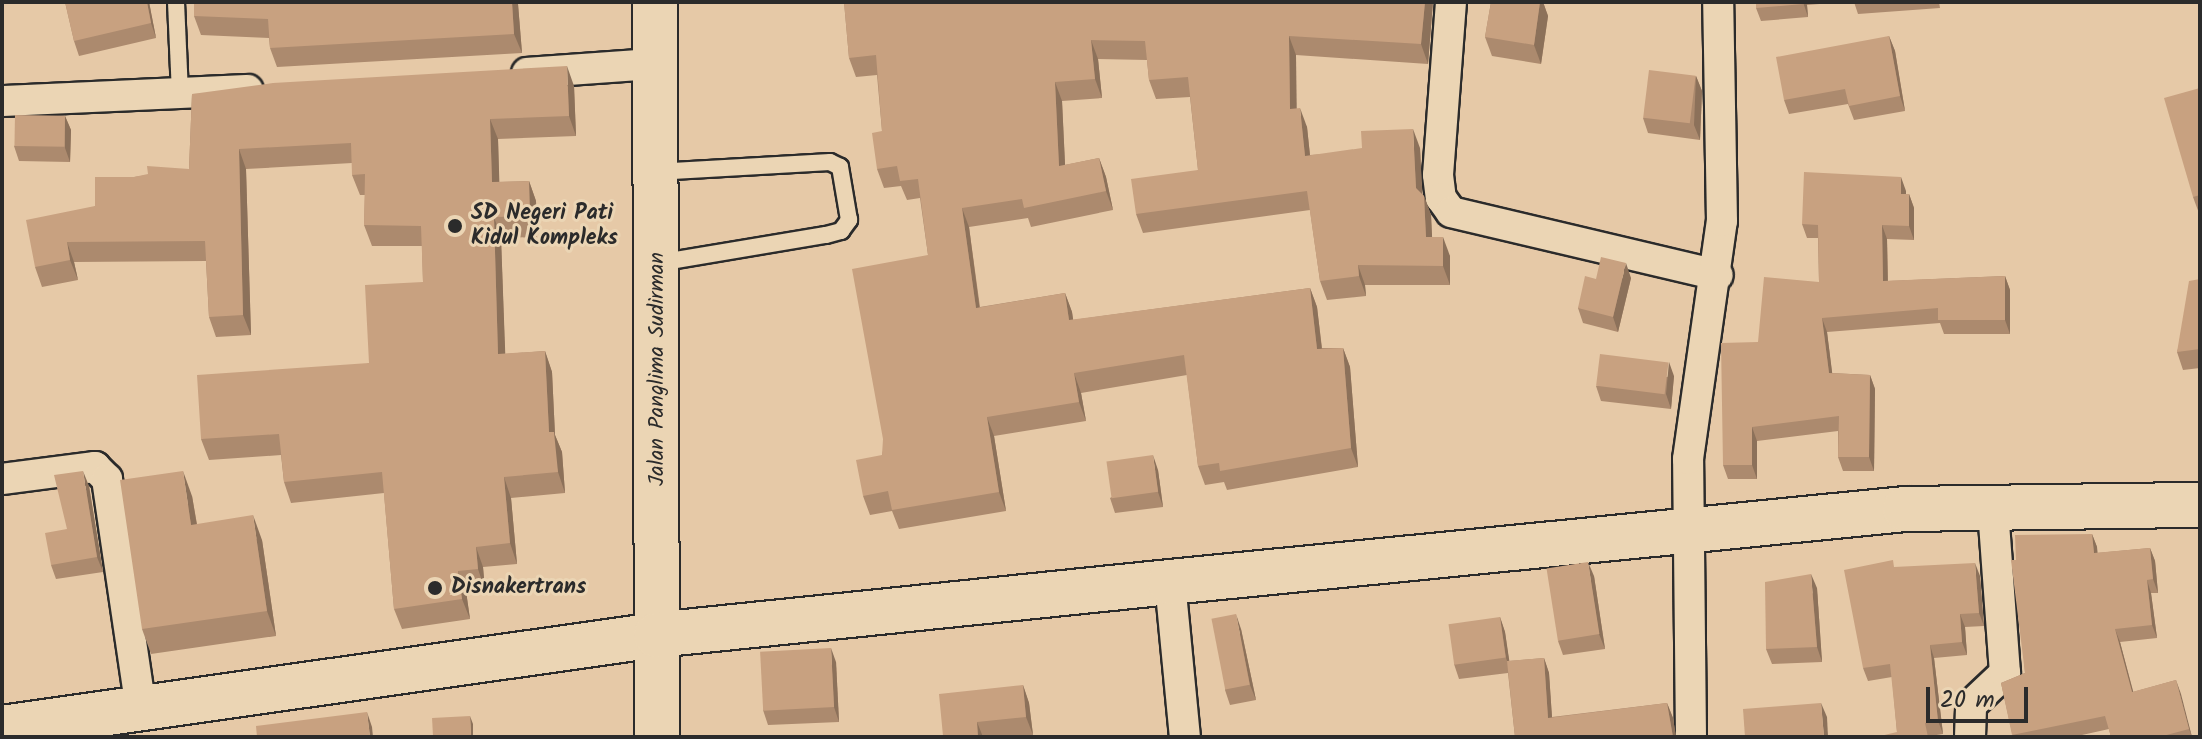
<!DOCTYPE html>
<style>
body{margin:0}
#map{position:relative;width:2202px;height:739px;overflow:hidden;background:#e6c9a7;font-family:Kalam,sans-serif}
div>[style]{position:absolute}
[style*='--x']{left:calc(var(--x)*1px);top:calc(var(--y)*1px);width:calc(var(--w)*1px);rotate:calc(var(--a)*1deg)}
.roads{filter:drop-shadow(2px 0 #2b2b2b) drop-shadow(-2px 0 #2b2b2b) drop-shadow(0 2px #2b2b2b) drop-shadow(0 -2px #2b2b2b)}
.lane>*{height:16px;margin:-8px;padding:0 8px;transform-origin:8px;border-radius:8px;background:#ebd5b4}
.street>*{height:30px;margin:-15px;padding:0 15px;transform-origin:15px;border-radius:15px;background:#ebd5b4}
.secondary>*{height:44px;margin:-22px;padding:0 22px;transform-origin:22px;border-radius:22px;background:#ebd5b4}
.wall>*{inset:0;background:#ac8a6e}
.shaded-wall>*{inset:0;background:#8c715a}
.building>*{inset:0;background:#c8a180;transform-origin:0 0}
.dots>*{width:22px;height:22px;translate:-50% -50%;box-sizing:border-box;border:4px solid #ebd5b4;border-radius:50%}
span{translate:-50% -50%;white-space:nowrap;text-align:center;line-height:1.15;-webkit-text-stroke:6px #ebd5b4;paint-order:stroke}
.poi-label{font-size:22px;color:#2b2b2b;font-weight:700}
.left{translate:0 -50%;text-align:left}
.street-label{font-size:22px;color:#2b2b2b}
.frame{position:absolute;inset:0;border:4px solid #2b2b2b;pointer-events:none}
.scale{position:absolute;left:1926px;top:687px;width:102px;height:36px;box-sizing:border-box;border:4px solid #2b2b2b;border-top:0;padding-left:10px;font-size:24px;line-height:28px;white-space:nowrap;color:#2b2b2b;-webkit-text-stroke:6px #ebd5b4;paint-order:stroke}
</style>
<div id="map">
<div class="roads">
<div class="lane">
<div style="--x:176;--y:2;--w:91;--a:87.5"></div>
<div style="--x:658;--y:263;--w:170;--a:-9.5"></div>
<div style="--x:826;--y:235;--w:16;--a:-15"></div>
<div style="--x:841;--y:231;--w:14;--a:-54"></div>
<div style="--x:849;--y:220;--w:54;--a:-99.6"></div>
<div style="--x:840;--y:167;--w:11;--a:-153"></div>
<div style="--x:830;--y:162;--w:171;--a:176.7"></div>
</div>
<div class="street">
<div style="--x:1451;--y:2;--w:173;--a:94.3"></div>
<div style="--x:1438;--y:175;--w:23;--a:83"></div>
<div style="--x:1441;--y:198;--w:17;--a:54"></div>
<div style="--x:1451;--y:212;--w:274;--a:13.3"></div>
<div style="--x:527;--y:73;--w:125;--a:-4.1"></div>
<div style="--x:2;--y:101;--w:246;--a:-2.6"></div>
<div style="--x:2;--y:479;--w:94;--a:-7.4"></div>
<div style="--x:95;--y:467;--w:17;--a:45"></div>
<div style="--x:107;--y:479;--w:232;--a:81.6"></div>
<div style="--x:1170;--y:582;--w:156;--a:84.5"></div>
<div style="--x:1691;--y:737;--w:278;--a:-90.6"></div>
<div style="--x:1688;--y:459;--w:240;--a:-81.9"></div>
<div style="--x:1722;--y:221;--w:219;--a:-91"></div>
<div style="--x:1970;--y:737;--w:32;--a:-88"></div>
<div style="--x:1971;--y:705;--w:47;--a:-43.3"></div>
<div style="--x:2005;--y:673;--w:164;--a:-94.2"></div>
</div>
<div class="secondary">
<div style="--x:655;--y:2;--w:735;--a:89.84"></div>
<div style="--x:2;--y:728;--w:661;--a:-8.09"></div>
<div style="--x:656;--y:635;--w:517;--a:-5.89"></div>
<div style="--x:1170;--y:582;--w:739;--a:-5.67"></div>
<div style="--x:1905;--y:509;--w:295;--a:-0.8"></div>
</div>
</div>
<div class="wall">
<div style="clip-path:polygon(65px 2px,149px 2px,156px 38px,79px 56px,74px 41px)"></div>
<div style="clip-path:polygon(194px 2px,522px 2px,523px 4px,518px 4px,522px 53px,277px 67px,270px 48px,269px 38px,201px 35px,194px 16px)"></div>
<div style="clip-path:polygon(844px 2px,1433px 2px,1428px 64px,1296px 55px,1296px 109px,1307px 127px,1310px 155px,1420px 148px,1422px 194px,1424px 196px,1431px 215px,1432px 237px,1450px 256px,1450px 285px,1365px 285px,1366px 296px,1327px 300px,1320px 281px,1310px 210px,1143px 233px,1136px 214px,1198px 170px,1190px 97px,1156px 99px,1149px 80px,1147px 60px,1098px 59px,1102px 98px,1062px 101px,1065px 165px,1099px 158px,1106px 177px,1113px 210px,1031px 227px,1028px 218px,969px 227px,980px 307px,1065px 293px,1072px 312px,1073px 320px,1310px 288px,1317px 307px,1322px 348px,1343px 348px,1350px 367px,1358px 467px,1227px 490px,1224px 482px,1205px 485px,1198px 466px,1187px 375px,1081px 393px,1086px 421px,994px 436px,1006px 511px,899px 529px,892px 511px,870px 515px,863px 496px,882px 455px,928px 255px,920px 198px,907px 200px,901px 186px,884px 188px,877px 169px,882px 131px,877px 75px,856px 77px,849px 58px)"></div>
<div style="clip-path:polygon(1491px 2px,1543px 2px,1548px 16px,1541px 64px,1492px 56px,1485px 37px)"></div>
<div style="clip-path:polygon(1756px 2px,1844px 2px,1807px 5px,1808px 17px,1761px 21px,1756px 8px)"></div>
<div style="clip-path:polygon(1854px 2px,1939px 2px,1940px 8px,1858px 14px)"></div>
<div style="clip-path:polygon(1889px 36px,1895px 51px,1905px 111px,1854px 120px,1848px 104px,1789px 114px,1784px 100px)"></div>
<div style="clip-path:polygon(1696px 76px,1702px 91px,1700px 140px,1648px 133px,1643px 118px)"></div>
<div style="clip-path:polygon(574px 86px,576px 136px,498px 139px,499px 182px,529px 181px,536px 201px,537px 237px,501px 238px,505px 354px,545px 351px,552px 372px,555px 435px,562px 452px,565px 493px,511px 498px,517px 564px,483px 567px,485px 590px,466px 591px,470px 619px,402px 629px,394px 609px,384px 493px,291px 503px,284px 482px,281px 455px,209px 460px,201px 439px,369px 363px,423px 282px,422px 246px,372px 246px,364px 225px,365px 195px,360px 195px,352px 175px,352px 163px,246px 169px,251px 335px,216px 337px,209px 317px,206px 261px,74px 262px,78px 280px,42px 287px,35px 267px,95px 206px,134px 177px,189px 169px,192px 94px)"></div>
<div style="clip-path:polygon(2200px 88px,2200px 216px,2193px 197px)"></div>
<div style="clip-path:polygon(65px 116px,71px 130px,70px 162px,19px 161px,14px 146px)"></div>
<div style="clip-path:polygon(1906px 191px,1906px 194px,1909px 194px,1914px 208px,1914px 240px,1887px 239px,1888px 281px,2005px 276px,2010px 290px,2010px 334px,1944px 334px,1940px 323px,1827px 332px,1832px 373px,1870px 375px,1875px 389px,1874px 471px,1843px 471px,1838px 457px,1838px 431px,1757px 441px,1757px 479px,1728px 479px,1723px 465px,1758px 342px,1819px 282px,1818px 238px,1807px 238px,1802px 224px)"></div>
<div style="clip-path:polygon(1631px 278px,1618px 332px,1583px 323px,1578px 308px,1596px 279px)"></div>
<div style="clip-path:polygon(2200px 279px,2200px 368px,2183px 370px,2177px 352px)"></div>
<div style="clip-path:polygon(1674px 376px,1671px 409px,1601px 401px,1596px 386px)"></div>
<div style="clip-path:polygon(1158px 470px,1163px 507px,1115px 513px,1110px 498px)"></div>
<div style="clip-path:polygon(89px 486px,103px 572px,56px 579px,51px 565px)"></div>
<div style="clip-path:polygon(192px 496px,197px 524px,262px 540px,276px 636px,151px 654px,142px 629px)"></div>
<div style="clip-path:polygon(2092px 534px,2097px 547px,2097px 553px,2150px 548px,2155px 561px,2158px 593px,2151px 593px,2157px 638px,2120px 642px,2133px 692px,2176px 680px,2192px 737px,2111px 737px,2109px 729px,2073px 737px,2013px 737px,2001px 683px,2025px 673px,2016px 560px)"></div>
<div style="clip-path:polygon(1895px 567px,1980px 576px,1984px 626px,1965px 627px,1967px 655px,1934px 658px,1943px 734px,1930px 736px,1897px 732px,1892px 677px,1868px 681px,1863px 668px)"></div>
<div style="clip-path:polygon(1594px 576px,1605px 649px,1563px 655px,1558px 641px)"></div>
<div style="clip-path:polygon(1817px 588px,1822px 662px,1772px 664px,1766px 649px)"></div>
<div style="clip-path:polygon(1500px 617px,1505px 632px,1509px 661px,1544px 658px,1549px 673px,1552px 717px,1667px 703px,1673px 718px,1676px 737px,1515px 737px,1508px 673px,1459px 679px,1454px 664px)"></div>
<div style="clip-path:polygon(1241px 629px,1256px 700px,1230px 705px,1225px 690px)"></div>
<div style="clip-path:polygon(836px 662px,839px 722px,768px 725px,763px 710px)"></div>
<div style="clip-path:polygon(1023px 685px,1029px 703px,1033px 735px,1019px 737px,930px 737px,943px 736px)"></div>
</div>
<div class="shaded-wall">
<div style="clip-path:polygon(147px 2px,149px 2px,156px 38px,151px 23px)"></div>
<div style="clip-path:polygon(512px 2px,517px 2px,518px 4px,522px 53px,514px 34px)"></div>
<div style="clip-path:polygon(1425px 2px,1433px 2px,1428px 64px,1421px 44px)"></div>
<div style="clip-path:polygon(1540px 2px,1543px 2px,1548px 16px,1541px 64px,1534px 45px)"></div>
<div style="clip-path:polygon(1803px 2px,1806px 2px,1807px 5px,1808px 17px)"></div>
<div style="clip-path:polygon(1289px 36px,1296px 55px,1297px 128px,1290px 109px)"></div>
<div style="clip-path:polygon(1889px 36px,1895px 51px,1905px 111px,1900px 96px)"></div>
<div style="clip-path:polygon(1091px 40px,1098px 59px,1102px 98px,1095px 79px)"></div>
<div style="clip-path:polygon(567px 66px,574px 86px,576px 136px,569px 116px)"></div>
<div style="clip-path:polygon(1696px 76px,1702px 91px,1700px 140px,1694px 125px)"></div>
<div style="clip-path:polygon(1055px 82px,1062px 101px,1066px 185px,1059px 166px)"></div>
<div style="clip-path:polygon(1300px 108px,1307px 127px,1312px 175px,1305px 156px)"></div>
<div style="clip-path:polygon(65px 116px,71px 130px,70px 162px,65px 148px)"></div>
<div style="clip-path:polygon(490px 119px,498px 139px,500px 202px,492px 182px)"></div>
<div style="clip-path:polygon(1413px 129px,1420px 148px,1423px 207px,1416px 188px)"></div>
<div style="clip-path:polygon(239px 149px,246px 169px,251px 335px,243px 315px)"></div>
<div style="clip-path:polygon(1099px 158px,1106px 177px,1113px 210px,1106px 191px)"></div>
<div style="clip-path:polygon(1901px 177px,1906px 191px,1906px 208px,1901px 194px)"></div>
<div style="clip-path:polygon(529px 181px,536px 201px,537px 237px,530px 216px)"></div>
<div style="clip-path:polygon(1909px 194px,1914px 208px,1914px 240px,1909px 226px)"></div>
<div style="clip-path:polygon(1424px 196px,1431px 215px,1433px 256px,1426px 237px)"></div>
<div style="clip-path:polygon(962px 208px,969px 227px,982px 327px,976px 308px)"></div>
<div style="clip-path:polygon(494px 217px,501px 238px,506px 374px,498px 354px)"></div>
<div style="clip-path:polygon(1882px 225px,1887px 239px,1888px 295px,1883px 281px)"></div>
<div style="clip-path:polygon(1443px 237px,1450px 256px,1450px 285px,1443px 266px)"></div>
<div style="clip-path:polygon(67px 242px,74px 262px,78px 280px,70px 260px)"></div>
<div style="clip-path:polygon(1626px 263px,1631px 278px,1618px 332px,1613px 317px)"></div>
<div style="clip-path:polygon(1358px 265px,1365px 285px,1366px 296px,1359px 276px)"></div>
<div style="clip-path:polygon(2005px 276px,2010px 290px,2010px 334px,2005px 320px)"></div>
<div style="clip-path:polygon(1310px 288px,1317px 307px,1324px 368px,1317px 349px)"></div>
<div style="clip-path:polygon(1065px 293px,1072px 312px,1076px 339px,1069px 320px)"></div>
<div style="clip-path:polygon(1822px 318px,1827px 332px,1834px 387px,1829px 373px)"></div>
<div style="clip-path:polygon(1343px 348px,1350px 367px,1358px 467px,1351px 448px)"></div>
<div style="clip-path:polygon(545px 351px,552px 372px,555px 435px,562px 452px,565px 493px,558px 472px,549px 432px)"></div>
<div style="clip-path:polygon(1669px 362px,1674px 376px,1671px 409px,1666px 394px)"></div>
<div style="clip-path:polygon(1074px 373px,1081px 393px,1086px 421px,1079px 402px)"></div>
<div style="clip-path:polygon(1870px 375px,1875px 389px,1874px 471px,1869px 457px)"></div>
<div style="clip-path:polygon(987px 417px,994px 436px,1006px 511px,999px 492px)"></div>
<div style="clip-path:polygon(1752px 427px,1757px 441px,1757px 479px,1752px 465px)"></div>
<div style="clip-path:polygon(1153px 455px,1158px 470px,1163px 507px,1158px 492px)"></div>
<div style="clip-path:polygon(83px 471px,89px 486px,103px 572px,97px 557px)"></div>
<div style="clip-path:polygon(183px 471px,192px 496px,201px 550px,191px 525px)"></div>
<div style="clip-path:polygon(504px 477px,511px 498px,517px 564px,510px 543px)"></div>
<div style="clip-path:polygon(253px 515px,262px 540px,276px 636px,267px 611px)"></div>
<div style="clip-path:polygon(2092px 534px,2097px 547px,2099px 566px,2094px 553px)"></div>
<div style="clip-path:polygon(476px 547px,483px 567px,485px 590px,478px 569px)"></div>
<div style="clip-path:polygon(2150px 548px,2155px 561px,2158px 593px,2153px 579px)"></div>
<div style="clip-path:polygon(1588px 562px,1594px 576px,1605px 649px,1599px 634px)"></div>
<div style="clip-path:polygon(1975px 563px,1980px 576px,1984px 626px,1979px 613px)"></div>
<div style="clip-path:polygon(458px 571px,466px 591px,470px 619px,462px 599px)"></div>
<div style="clip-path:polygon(1811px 574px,1817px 588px,1822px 662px,1817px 647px)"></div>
<div style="clip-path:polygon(2147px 580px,2151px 593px,2157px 638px,2152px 625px)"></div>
<div style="clip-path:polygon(1236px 614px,1241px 629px,1256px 700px,1250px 685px)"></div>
<div style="clip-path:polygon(1960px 614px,1965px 627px,1967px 655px,1962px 642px)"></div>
<div style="clip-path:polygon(1500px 617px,1505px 632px,1511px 672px,1506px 658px)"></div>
<div style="clip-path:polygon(2115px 629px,2120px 642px,2137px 706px,2132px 692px)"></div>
<div style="clip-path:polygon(1930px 645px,1934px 658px,1943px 734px,1938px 721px)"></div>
<div style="clip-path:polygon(831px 648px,836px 662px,839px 722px,834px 707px)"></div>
<div style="clip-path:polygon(1544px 658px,1549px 673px,1553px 733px,1548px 718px)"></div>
<div style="clip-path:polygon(2176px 680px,2181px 694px,2192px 737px,2189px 729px)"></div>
<div style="clip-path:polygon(1023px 685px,1029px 703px,1033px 735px,1026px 717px)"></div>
<div style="clip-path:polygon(1667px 703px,1673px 718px,1676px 737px,1673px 737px)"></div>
<div style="clip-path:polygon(1821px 703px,1827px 717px,1828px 737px,1824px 737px)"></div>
<div style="clip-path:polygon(367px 712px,372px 727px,373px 737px,370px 737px)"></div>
<div style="clip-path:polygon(470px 716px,473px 724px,473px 737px,471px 737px)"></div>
<div style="clip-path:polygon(977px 722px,983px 737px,978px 737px)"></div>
</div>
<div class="building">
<div style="clip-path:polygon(65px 2px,147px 2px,151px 23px,74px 41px)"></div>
<div style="clip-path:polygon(194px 2px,512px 2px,514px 34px,270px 48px,268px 19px,194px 16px)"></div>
<div style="clip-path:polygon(844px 2px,1425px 2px,1421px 44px,1289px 36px,1290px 109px,1300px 108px,1305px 156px,1362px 148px,1361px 131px,1413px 129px,1416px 188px,1424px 196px,1426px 237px,1443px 237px,1443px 266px,1358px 265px,1359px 276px,1320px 281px,1307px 191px,1136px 214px,1131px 179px,1198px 170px,1188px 77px,1149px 80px,1145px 41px,1091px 40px,1095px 79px,1055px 82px,1059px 166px,1099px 158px,1106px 191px,1024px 208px,1022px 199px,962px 208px,976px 308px,1065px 293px,1069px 320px,1310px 288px,1317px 349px,1343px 348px,1351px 448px,1220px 471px,1219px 463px,1198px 466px,1184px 355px,1074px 373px,1079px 402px,987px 417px,999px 492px,892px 510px,888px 491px,863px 496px,856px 460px,882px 455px,883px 439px,852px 269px,928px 255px,918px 179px,900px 181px,897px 166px,877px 169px,872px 133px,882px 131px,876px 55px,849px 58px)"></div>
<div style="clip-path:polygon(1491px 2px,1540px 2px,1534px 45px,1485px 37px)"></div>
<div style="clip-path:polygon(1756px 2px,1803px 2px,1803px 4px,1756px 8px)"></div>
<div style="clip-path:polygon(1889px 36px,1900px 96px,1849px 106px,1845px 89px,1784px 100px,1776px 57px)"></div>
<div style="clip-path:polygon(567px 66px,569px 116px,490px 119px,492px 182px,529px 181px,530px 216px,494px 217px,498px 354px,545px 351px,549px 432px,554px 432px,558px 472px,504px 477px,510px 543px,476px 547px,478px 569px,458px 571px,462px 599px,394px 609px,382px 472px,284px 482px,279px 434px,201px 439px,197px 375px,369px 363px,365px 285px,423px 282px,421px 226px,364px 225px,365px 174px,352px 175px,351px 143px,239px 149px,243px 315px,209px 317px,205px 241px,67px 242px,70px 260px,35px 267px,26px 220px,95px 206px,95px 177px,134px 177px,148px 174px,147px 166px,189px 169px,192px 94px,273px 83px)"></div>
<div style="left:1649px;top:70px;width:47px;height:48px;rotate:7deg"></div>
<div style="clip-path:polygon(2200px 88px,2200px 195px,2193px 197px,2164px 98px)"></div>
<div style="left:15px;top:115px;width:50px;height:31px;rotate:1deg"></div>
<div style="clip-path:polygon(1804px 172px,1901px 177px,1901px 194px,1909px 194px,1909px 226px,1882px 225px,1883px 281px,2005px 276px,2005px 320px,1938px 320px,1938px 308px,1822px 318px,1829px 373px,1870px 375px,1869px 457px,1838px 457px,1839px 416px,1752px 427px,1752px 465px,1723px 465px,1721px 343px,1758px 342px,1764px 277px,1819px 282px,1818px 225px,1802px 224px)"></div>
<div style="clip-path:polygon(1601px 257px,1626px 263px,1613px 317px,1578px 308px,1585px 276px,1596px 279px)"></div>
<div style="clip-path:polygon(2200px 279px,2200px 349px,2177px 352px,2189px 281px)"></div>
<div style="left:1600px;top:354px;width:69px;height:32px;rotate:7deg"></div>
<div style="left:1153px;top:455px;width:37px;height:47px;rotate:82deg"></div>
<div style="clip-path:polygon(83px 471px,97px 557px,51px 565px,45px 533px,67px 529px,54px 475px)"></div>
<div style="clip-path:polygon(183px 471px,191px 525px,253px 515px,267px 611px,142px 629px,120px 480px)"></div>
<div style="clip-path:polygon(2092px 534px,2094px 553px,2150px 548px,2153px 579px,2147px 580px,2152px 625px,2115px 629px,2132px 692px,2176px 680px,2189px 729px,2159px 737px,2111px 737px,2105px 716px,2012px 735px,2001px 683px,2025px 673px,2011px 560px,2016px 560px,2015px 535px)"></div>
<div style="clip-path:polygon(1893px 560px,1894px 567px,1975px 563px,1979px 613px,1960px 614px,1962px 642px,1930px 645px,1938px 721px,1925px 723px,1928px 737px,1876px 737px,1897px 732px,1890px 664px,1863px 668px,1844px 570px)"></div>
<div style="left:1588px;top:562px;width:73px;height:42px;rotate:81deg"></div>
<div style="clip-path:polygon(1811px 574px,1817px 647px,1766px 649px,1765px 582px)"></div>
<div style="left:1236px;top:614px;width:72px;height:25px;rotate:79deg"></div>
<div style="left:1500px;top:617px;width:41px;height:52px;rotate:82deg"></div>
<div style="left:831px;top:648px;width:59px;height:71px;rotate:87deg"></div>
<div style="clip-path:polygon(1544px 658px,1548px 718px,1667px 703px,1673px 737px,1515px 737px,1507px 661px)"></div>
<div style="clip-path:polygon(1023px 685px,1026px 717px,977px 722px,978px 737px,930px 737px,943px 736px,939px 694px)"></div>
<div style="clip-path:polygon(1821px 703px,1824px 737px,1745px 737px,1743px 709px)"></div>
<div style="clip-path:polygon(367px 712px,370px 737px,257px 737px,256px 726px)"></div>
<div style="left:470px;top:716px;width:21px;height:38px;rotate:87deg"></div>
</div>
<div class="dots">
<div style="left:455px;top:226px;background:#2b2b2b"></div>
<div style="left:435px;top:588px;background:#2b2b2b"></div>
</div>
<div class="poi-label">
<span class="left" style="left:471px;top:226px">SD Negeri Pati<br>Kidul Kompleks</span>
<span class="left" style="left:451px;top:588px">Disnakertrans</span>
</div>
<div class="street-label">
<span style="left:658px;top:369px;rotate:-90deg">Jalan Panglima Sudirman</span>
</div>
<div class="frame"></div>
<div class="scale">20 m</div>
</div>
